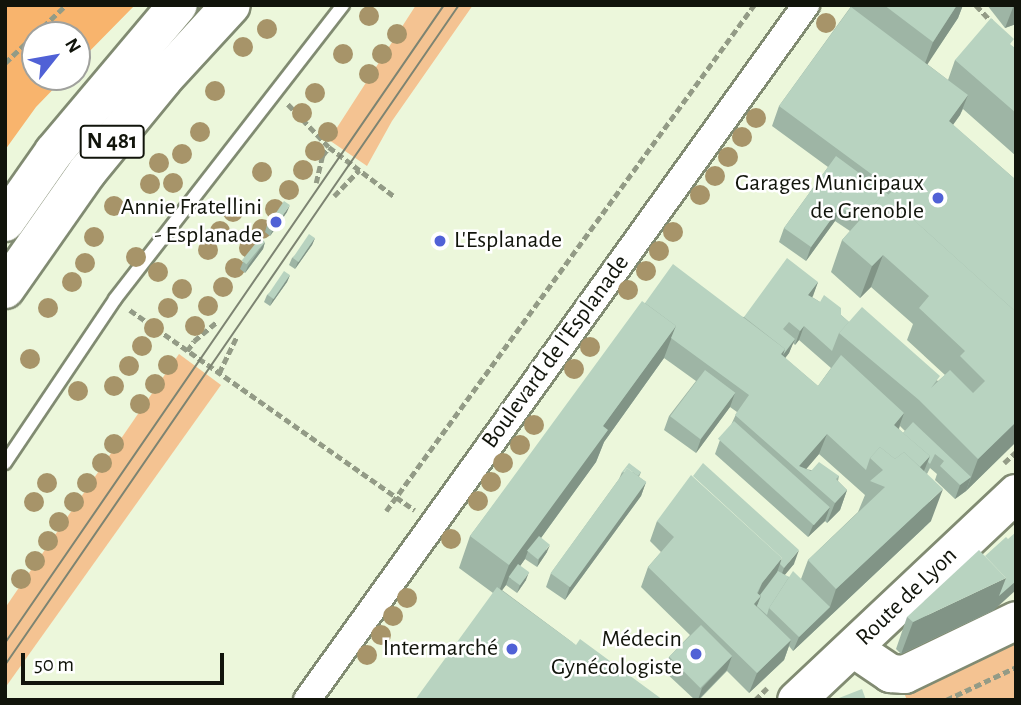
<!DOCTYPE html>
<meta charset="utf-8">
<style>
body{margin:0}
#map{position:relative;width:1021px;height:705px;overflow:hidden;background:#ecf7db;font-family:"Alegreya Sans",sans-serif}
div>[style]{position:absolute}
[style*='--x']{left:calc(var(--x)*1px);top:calc(var(--y)*1px);width:calc(var(--w)*1px);rotate:calc(var(--a)*1deg)}
.green>*{inset:0;background:#f4c392}
.forest>*{inset:0;background:#f8b46d}
.path>*{height:4.5px;margin-top:-2.25px;transform-origin:0;background:repeating-linear-gradient(90deg,#939b86 0 7px,transparent 0 10.5px)}
.roads{filter:drop-shadow(2px 0 #818b72) drop-shadow(-2px 0 #818b72) drop-shadow(0 2px #818b72) drop-shadow(0 -2px #818b72)}
.lane>*{height:12px;margin:-6px;padding:0 6px;transform-origin:6px;border-radius:6px;background:#fff}
.street>*{height:26px;margin:-13px;padding:0 13px;transform-origin:13px;border-radius:13px;background:#fff}
.secondary>*{height:37px;margin:-18.5px;padding:0 18.5px;transform-origin:18.5px;border-radius:18.5px;background:#fff}
.highway>*{height:38px;margin:-19px;padding:0 19px;transform-origin:19px;border-radius:19px;background:#fff}
.tram>*{height:2px;margin:-1px;padding:0 1px;transform-origin:1px;border-radius:1px;background:#7d8472}
.trees>*{width:20px;height:20px;margin:-10px;border-radius:50%;background:#a79469}
.wall>*{inset:0;background:#9eb5a5}
.shaded-wall>*{inset:0;background:#819486}
.building>*{inset:0;background:#b8d3c0;transform-origin:0 0}
.dots>*{width:19px;height:19px;translate:-50% -50%;box-sizing:border-box;border:4px solid #fff;border-radius:50%}
span{translate:-50% -50%;white-space:nowrap;text-align:center;line-height:1.15;-webkit-text-stroke:5px #fff;paint-order:stroke}
.shield-label span{padding:2px 5px;background:#fff;border:2px solid;border-radius:5px;-webkit-text-stroke-width:0}
.shield-label{font-size:23px;color:#11140b;font-weight:700}
.poi-label{font-size:24px;color:#11140b}
.right{translate:-100% -50%;text-align:right}
.left{translate:0 -50%;text-align:left}
.street-label{font-size:24px;color:#11140b}
.frame{position:absolute;inset:0;border:7px solid #11140b;pointer-events:none}
.north{position:absolute;left:21px;top:21px;width:70px;height:70px;box-sizing:border-box;background:#fff;border:2px solid #a0a19d;border-radius:50%;rotate:59deg;font-size:19px;font-weight:700;line-height:28px;text-align:center;color:#11140b}
.north::after{content:'';display:block;margin:auto;width:24px;height:32px;background:#5061d6;clip-path:polygon(50% 0,100% 100%,50% 72%,0 100%)}
.scale{position:absolute;left:21px;top:653px;width:203px;height:32px;box-sizing:border-box;border:4px solid #11140b;border-top:0;padding-left:9px;font-size:21px;line-height:24px;white-space:nowrap;color:#11140b;-webkit-text-stroke:5px #fff;paint-order:stroke}
</style>
<div id="map">
<div class="green">
<div style="clip-path:polygon(416px 5px,473px 5px,392px 121px,367px 166px,329px 140px)"></div>
<div style="clip-path:polygon(179px 354px,221px 385px,5px 688px,5px 608px)"></div>
<div style="clip-path:polygon(1016px 638px,1016px 700px,907px 700px,902px 688px)"></div>
</div>
<div class="forest">
<div style="clip-path:polygon(5px 5px,135px 5px,77px 64px,77px 35px,35px 35px,35px 77px,65px 77px,36px 107px,5px 150px)"></div>
</div>
<div class="path">
<div style="--x:976;--y:5;--w:23;--a:47"></div>
<div style="--x:5;--y:63;--w:84;--a:-43.6"></div>
<div style="--x:288;--y:104;--w:59;--a:46.4"></div>
<div style="--x:329;--y:147;--w:83;--a:37.1"></div>
<div style="--x:316;--y:183;--w:28;--a:-77"></div>
<div style="--x:322;--y:156;--w:11;--a:-52"></div>
<div style="--x:334;--y:196;--w:36;--a:-46"></div>
<div style="--x:130;--y:310;--w:348;--a:35.1"></div>
<div style="--x:187;--y:351;--w:12;--a:-55"></div>
<div style="--x:194;--y:341;--w:31;--a:-40"></div>
<div style="--x:219;--y:373;--w:41;--a:-64.1"></div>
<div style="--x:1004;--y:463;--w:16;--a:-43"></div>
<div style="--x:386;--y:511;--w:626;--a:-53.97"></div>
<div style="--x:755;--y:700;--w:17;--a:-45"></div>
<div style="--x:946;--y:700;--w:77;--a:-25.2"></div>
</div>
<div class="roads">
<div class="lane">
<div style="--x:5;--y:463;--w:197;--a:-56.1"></div>
<div style="--x:115;--y:299;--w:372;--a:-52.2"></div>
</div>
<div class="street">
<div style="--x:307;--y:700;--w:856;--a:-54.32"></div>
</div>
<div class="secondary">
<div style="--x:853;--y:648;--w:45;--a:34"></div>
<div style="--x:890;--y:673;--w:14;--a:4"></div>
<div style="--x:904;--y:674;--w:124;--a:-25.7"></div>
<div style="--x:796;--y:700;--w:302;--a:-43.3"></div>
</div>
<div class="highway">
<div style="--x:5;--y:222;--w:85;--a:-55"></div>
<div style="--x:54;--y:152;--w:192;--a:-49.9"></div>
<div style="--x:5;--y:289;--w:143;--a:-55"></div>
<div style="--x:87;--y:172;--w:120;--a:-50.7"></div>
<div style="--x:163;--y:79;--w:100;--a:-47.4"></div>
</div>
</div>
<div class="tram">
<div style="--x:5;--y:643;--w:774;--a:-55.47"></div>
<div style="--x:5;--y:665;--w:801;--a:-55.48"></div>
</div>
<div class="trees">
<div style="left:369px;top:16px"></div>
<div style="left:826px;top:23px"></div>
<div style="left:267px;top:29px"></div>
<div style="left:397px;top:34px"></div>
<div style="left:243px;top:47px"></div>
<div style="left:343px;top:54px"></div>
<div style="left:382px;top:54px"></div>
<div style="left:369px;top:74px"></div>
<div style="left:215px;top:91px"></div>
<div style="left:315px;top:93px"></div>
<div style="left:302px;top:113px"></div>
<div style="left:756px;top:118px"></div>
<div style="left:200px;top:132px"></div>
<div style="left:328px;top:132px"></div>
<div style="left:742px;top:137px"></div>
<div style="left:315px;top:151px"></div>
<div style="left:182px;top:154px"></div>
<div style="left:728px;top:157px"></div>
<div style="left:159px;top:163px"></div>
<div style="left:303px;top:170px"></div>
<div style="left:262px;top:172px"></div>
<div style="left:715px;top:176px"></div>
<div style="left:173px;top:183px"></div>
<div style="left:150px;top:184px"></div>
<div style="left:289px;top:190px"></div>
<div style="left:700px;top:195px"></div>
<div style="left:114px;top:206px"></div>
<div style="left:275px;top:209px"></div>
<div style="left:233px;top:212px"></div>
<div style="left:262px;top:229px"></div>
<div style="left:220px;top:231px"></div>
<div style="left:673px;top:232px"></div>
<div style="left:94px;top:237px"></div>
<div style="left:249px;top:248px"></div>
<div style="left:208px;top:250px"></div>
<div style="left:659px;top:251px"></div>
<div style="left:136px;top:257px"></div>
<div style="left:85px;top:263px"></div>
<div style="left:235px;top:268px"></div>
<div style="left:646px;top:271px"></div>
<div style="left:158px;top:272px"></div>
<div style="left:72px;top:282px"></div>
<div style="left:223px;top:287px"></div>
<div style="left:182px;top:289px"></div>
<div style="left:628px;top:290px"></div>
<div style="left:208px;top:306px"></div>
<div style="left:48px;top:308px"></div>
<div style="left:168px;top:308px"></div>
<div style="left:195px;top:326px"></div>
<div style="left:154px;top:328px"></div>
<div style="left:142px;top:346px"></div>
<div style="left:590px;top:347px"></div>
<div style="left:30px;top:359px"></div>
<div style="left:168px;top:365px"></div>
<div style="left:129px;top:366px"></div>
<div style="left:574px;top:369px"></div>
<div style="left:155px;top:384px"></div>
<div style="left:114px;top:386px"></div>
<div style="left:78px;top:391px"></div>
<div style="left:140px;top:404px"></div>
<div style="left:534px;top:425px"></div>
<div style="left:114px;top:444px"></div>
<div style="left:520px;top:445px"></div>
<div style="left:102px;top:463px"></div>
<div style="left:503px;top:463px"></div>
<div style="left:491px;top:482px"></div>
<div style="left:47px;top:483px"></div>
<div style="left:87px;top:483px"></div>
<div style="left:478px;top:501px"></div>
<div style="left:34px;top:502px"></div>
<div style="left:74px;top:502px"></div>
<div style="left:59px;top:522px"></div>
<div style="left:451px;top:539px"></div>
<div style="left:48px;top:541px"></div>
<div style="left:35px;top:561px"></div>
<div style="left:21px;top:579px"></div>
<div style="left:407px;top:598px"></div>
<div style="left:393px;top:616px"></div>
<div style="left:381px;top:635px"></div>
<div style="left:367px;top:655px"></div>
</div>
<div class="wall">
<div style="clip-path:polygon(evenodd,852px 5px,963px 5px,958px 18px,927px 64px,948px 80px,955px 60px,1012px 46px,1016px 49px,1016px 156px,963px 109px,960px 115px,953px 125px,1016px 180px,1016px 442px,966px 491px,955px 499px,935px 480px,937px 474px,930px 468px,927px 474px,931px 521px,793px 651px,789px 646px,784px 660px,749px 693px,727px 671px,699px 700px,695px 700px,664px 671px,669px 657px,690px 635px,641px 587px,648px 567px,661px 552px,650px 541px,657px 521px,794px 564px,784px 575px,789px 577px,801px 579px,808px 560px,858px 512px,865px 495px,819px 454px,806px 469px,839px 476px,838px 481px,847px 490px,840px 510px,827px 523px,825px 521px,808px 537px,715px 454px,720px 440px,731px 425px,737px 412px,730px 407px,696px 453px,664px 430px,669px 416px,696px 381px,664px 358px,604px 442px,596px 462px,541px 538px,547px 552px,537px 567px,525px 559px,520px 566px,526px 580px,517px 593px,506px 585px,502px 590px,576px 645px,493px 593px,459px 568px,470px 536px,645px 303px,744px 317px,818px 282px,812px 297px,841px 315px,849px 322px,938px 381px,945px 375px,907px 340px,913px 324px,871px 287px,860px 298px,831px 272px,842px 240px,850px 231px,835px 221px,806px 261px,779px 242px,784px 228px,828px 167px,772px 126px,779px 106px,852px 5px,799px 340px,831px 368px,818px 386px,785px 358px,789px 353px,793px 343px,795px 345px,799px 340px,852px 5px,900px 426px,905px 431px,903px 433px,899px 429px,900px 426px)"></div>
<div style="clip-path:polygon(987px 5px,1016px 5px,1016px 24px,1005px 28px)"></div>
<div style="clip-path:polygon(287px 212px,270px 236px,265px 232px,267px 225px)"></div>
<div style="clip-path:polygon(315px 238px,312px 245px,295px 269px,289px 265px,292px 258px)"></div>
<div style="clip-path:polygon(265px 242px,263px 249px,245px 273px,240px 269px,243px 262px)"></div>
<div style="clip-path:polygon(290px 275px,287px 282px,270px 306px,264px 302px,267px 295px)"></div>
<div style="clip-path:polygon(622px 472px,641px 472px,639px 477px,646px 482px,641px 496px,565px 600px,546px 587px,551px 573px,619px 479px)"></div>
<div style="clip-path:polygon(994px 610px,901px 654px,896px 649px,907px 617px)"></div>
</div>
<div class="shaded-wall">
<div style="clip-path:polygon(957px 5px,963px 5px,958px 18px,921px 74px,933px 42px)"></div>
<div style="clip-path:polygon(1014px 5px,1016px 5px,1016px 24px,1005px 28px)"></div>
<div style="clip-path:polygon(968px 95px,960px 115px,941px 141px,949px 121px)"></div>
<div style="clip-path:polygon(290px 205px,287px 212px,270px 236px,273px 229px)"></div>
<div style="clip-path:polygon(840px 207px,835px 221px,806px 261px,811px 247px)"></div>
<div style="clip-path:polygon(315px 238px,312px 245px,295px 269px,298px 262px)"></div>
<div style="clip-path:polygon(265px 242px,263px 249px,245px 273px,248px 266px)"></div>
<div style="clip-path:polygon(883px 255px,871px 287px,860px 298px,872px 266px)"></div>
<div style="clip-path:polygon(290px 275px,287px 282px,270px 306px,273px 299px)"></div>
<div style="clip-path:polygon(818px 282px,813px 296px,803px 309px,808px 295px)"></div>
<div style="clip-path:polygon(676px 326px,664px 358px,604px 442px,596px 462px,530px 553px,528px 551px,525px 559px,511px 579px,509px 577px,506px 585px,497px 597px,509px 565px,603px 426px)"></div>
<div style="clip-path:polygon(804px 326px,799px 340px,795px 345px,800px 331px)"></div>
<div style="clip-path:polygon(795px 339px,789px 353px,773px 374px,781px 354px)"></div>
<div style="clip-path:polygon(735px 393px,730px 407px,696px 453px,701px 439px)"></div>
<div style="clip-path:polygon(904px 413px,897px 433px,894px 425px)"></div>
<div style="clip-path:polygon(1016px 422px,1016px 442px,966px 491px,978px 459px)"></div>
<div style="clip-path:polygon(827px 434px,819px 454px,802px 474px,799px 466px)"></div>
<div style="clip-path:polygon(930px 456px,922px 476px,918px 469px)"></div>
<div style="clip-path:polygon(971px 477px,966px 491px,955px 499px,960px 485px)"></div>
<div style="clip-path:polygon(646px 482px,641px 496px,565px 600px,570px 586px)"></div>
<div style="clip-path:polygon(943px 489px,931px 521px,793px 651px,799px 637px,830px 607px,836px 589px)"></div>
<div style="clip-path:polygon(847px 490px,840px 510px,827px 523px,835px 503px)"></div>
<div style="clip-path:polygon(830px 507px,825px 521px,808px 537px,814px 523px)"></div>
<div style="clip-path:polygon(550px 545px,547px 552px,537px 567px,539px 559px)"></div>
<div style="clip-path:polygon(799px 550px,794px 564px,779px 582px,784px 568px)"></div>
<div style="clip-path:polygon(782px 558px,775px 578px,761px 596px,753px 616px,746px 624px,762px 583px)"></div>
<div style="clip-path:polygon(529px 572px,526px 580px,517px 593px,520px 585px)"></div>
<div style="clip-path:polygon(1006px 578px,1016px 581px,1016px 590px,994px 610px,901px 654px,913px 622px)"></div>
<div style="clip-path:polygon(791px 640px,784px 660px,749px 693px,757px 673px)"></div>
<div style="clip-path:polygon(732px 656px,727px 670px,698px 700px,702px 688px)"></div>
</div>
<div class="building">
<div style="clip-path:polygon(884px 5px,957px 5px,933px 42px)"></div>
<div style="clip-path:polygon(851px 7px,968px 95px,949px 121px,1016px 180px,1016px 312px,887px 196px,893px 190px,779px 106px)"></div>
<div style="clip-path:polygon(991px 18px,1014px 39px,1010px 44px,1016px 49px,1016px 113px,955px 60px)"></div>
<div style="clip-path:polygon(836px 156px,889px 195px,887px 196px,884px 193px,860px 220px,840px 207px,811px 247px,784px 228px)"></div>
<div style="clip-path:polygon(884px 193px,1016px 312px,1016px 422px,978px 459px,919px 400px,839px 333px,862px 307px,940px 376px,931px 388px,950px 370px,973px 393px,985px 381px,960px 356px,965px 351px,919px 308px,929px 296px,883px 255px,872px 266px,842px 240px)"></div>
<div style="left:284px;top:201px;width:7px;height:29px;rotate:34deg"></div>
<div style="left:309px;top:234px;width:7px;height:29px;rotate:34deg"></div>
<div style="left:260px;top:238px;width:6px;height:29px;rotate:39deg"></div>
<div style="clip-path:polygon(787px 258px,818px 282px,808px 295px,820px 302px,824px 295px,841px 308px,841px 315px,849px 322px,839px 333px,832px 351px,804px 326px,800px 331px,789px 322px,783px 329px,795px 339px,783px 355px,785px 349px,744px 317px)"></div>
<div style="clip-path:polygon(673px 264px,785px 349px,781px 354px,818px 386px,841px 355px,904px 413px,894px 425px,930px 456px,920px 467px,904px 452px,895px 459px,880px 447px,870px 458px,866px 470px,827px 434px,799px 466px,811px 471px,819px 462px,839px 476px,836px 479px,847px 490px,835px 503px,735px 415px,749px 395px,671px 338px,676px 326px,645px 303px)"></div>
<div style="left:284px;top:271px;width:7px;height:29px;rotate:34deg"></div>
<div style="clip-path:polygon(642px 301px,676px 326px,603px 426px,608px 430px,509px 565px,470px 536px)"></div>
<div style="left:705px;top:370px;width:38px;height:58px;rotate:37deg"></div>
<div style="left:734px;top:421px;width:129px;height:24px;rotate:42deg"></div>
<div style="clip-path:polygon(913px 422px,971px 477px,960px 485px,940px 466px,944px 461px,935px 454px,930px 464px,928px 462px,930px 456px,903px 433px)"></div>
<div style="clip-path:polygon(880px 447px,895px 459px,904px 452px,943px 489px,836px 589px,808px 560px,885px 487px,870px 481px,883px 470px,870px 458px)"></div>
<div style="clip-path:polygon(629px 463px,641px 472px,638px 476px,627px 468px,623px 473px,622px 472px)"></div>
<div style="clip-path:polygon(703px 463px,799px 550px,784px 568px,780px 564px,782px 558px,693px 476px)"></div>
<div style="left:627px;top:468px;width:24px;height:130px;rotate:36deg"></div>
<div style="clip-path:polygon(691px 475px,782px 558px,762px 583px,757px 593px,761px 596px,754px 604px,791px 640px,757px 673px,648px 567px,674px 537px,657px 521px)"></div>
<div style="clip-path:polygon(1016px 532px,1016px 581px,999px 596px,1006px 578px,985px 556px,1006px 537px,1008px 539px)"></div>
<div style="left:539px;top:536px;width:14px;height:19px;rotate:39deg"></div>
<div style="clip-path:polygon(979px 550px,1006px 578px,913px 622px,907px 617px)"></div>
<div style="left:518px;top:564px;width:14px;height:16px;rotate:36deg"></div>
<div style="clip-path:polygon(778px 571px,789px 577px,769px 608px,767px 615px,757px 606px,761px 596px,760px 595px)"></div>
<div style="clip-path:polygon(793px 571px,830px 607px,799px 637px,769px 608px)"></div>
<div style="clip-path:polygon(497px 587px,576px 645px,580px 639px,663px 700px,415px 700px)"></div>
<div style="left:701px;top:625px;width:44px;height:45px;rotate:45deg"></div>
<div style="clip-path:polygon(862px 689px,866px 700px,843px 700px,839px 698px)"></div>
</div>
<div class="dots">
<div style="left:938px;top:198px;background:#5061d6"></div>
<div style="left:276px;top:222px;background:#5061d6"></div>
<div style="left:440px;top:241px;background:#5061d6"></div>
<div style="left:512px;top:649px;background:#5061d6"></div>
<div style="left:696px;top:654px;background:#5061d6"></div>
</div>
<div class="shield-label">
<span style="left:112px;top:142px">N 481</span>
</div>
<div class="poi-label">
<span class="right" style="left:924px;top:198px">Garages Municipaux<br>de Grenoble</span>
<span class="right" style="left:262px;top:222px">Annie Fratellini<br>- Esplanade</span>
<span class="left" style="left:454px;top:241px">L'Esplanade</span>
<span class="right" style="left:682px;top:654px">Médecin<br>Gynécologiste</span>
<span class="right" style="left:498px;top:649px">Intermarché</span>
</div>
<div class="street-label">
<span style="left:556px;top:352px;rotate:-54deg">Boulevard de l'Esplanade</span>
<span style="left:907px;top:597px;rotate:-44deg">Route de Lyon</span>
</div>
<div class="frame"></div>
<div class="north">N</div>
<div class="scale">50 m</div>
</div>
